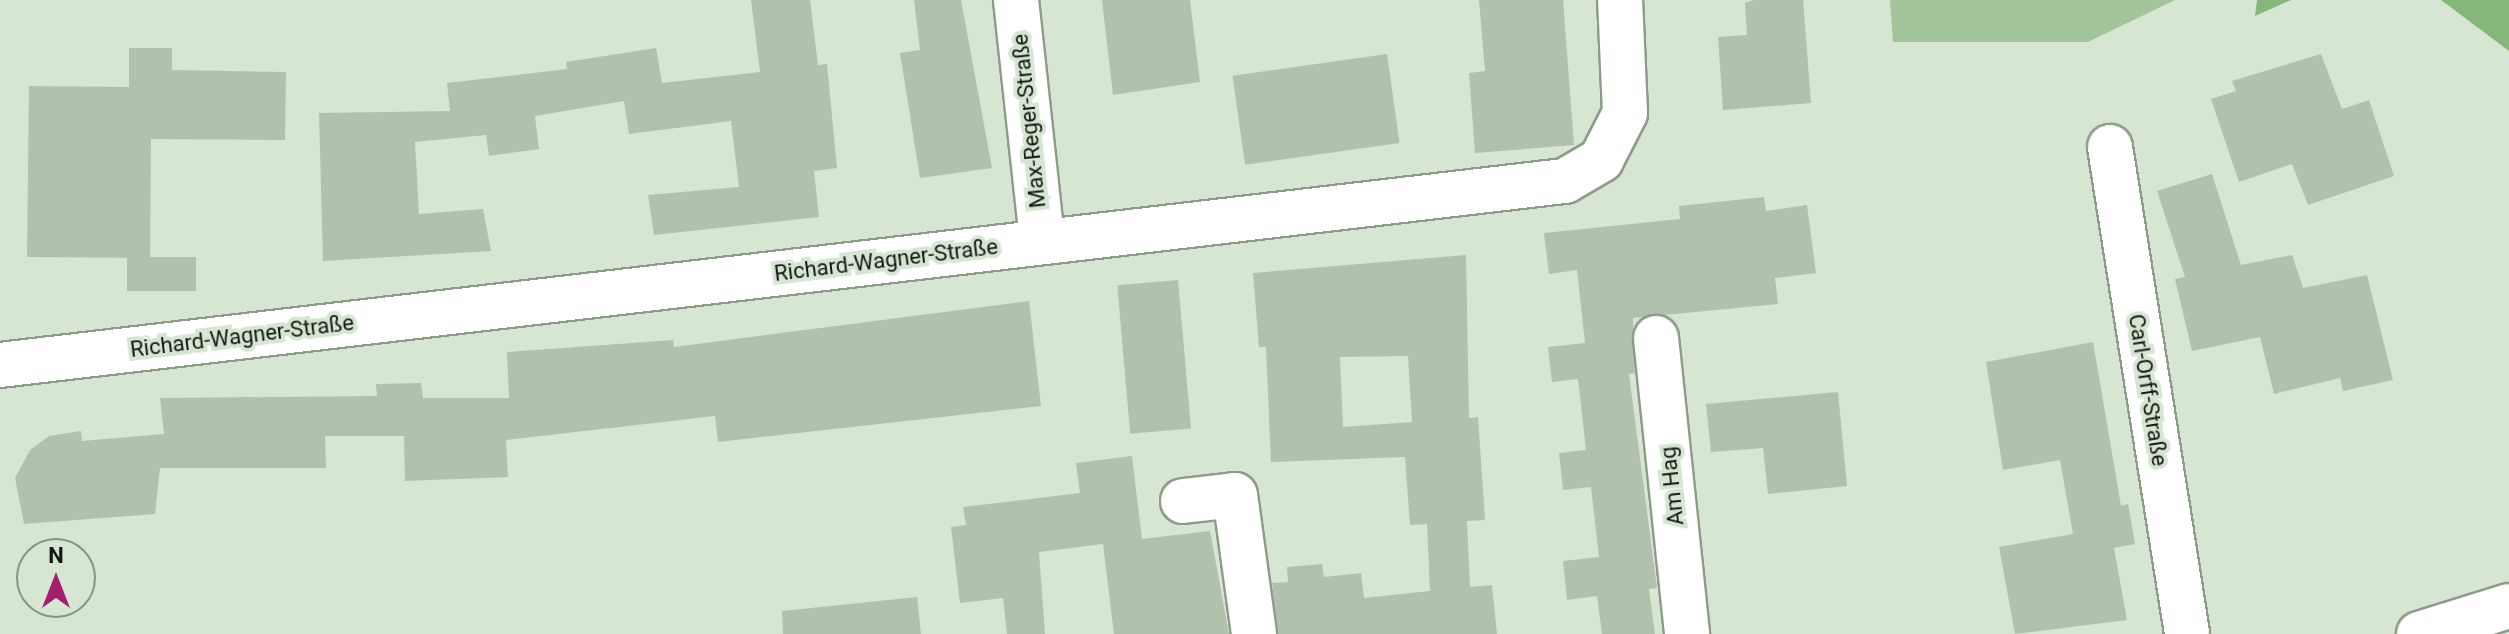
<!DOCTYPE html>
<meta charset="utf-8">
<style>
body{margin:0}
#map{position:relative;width:2509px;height:634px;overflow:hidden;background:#d6e6d2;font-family:Roboto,sans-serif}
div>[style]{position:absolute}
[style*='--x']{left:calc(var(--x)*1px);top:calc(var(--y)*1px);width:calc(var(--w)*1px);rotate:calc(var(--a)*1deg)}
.green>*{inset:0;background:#a2c59a}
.forest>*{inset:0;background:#85b77b}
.building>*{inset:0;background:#b1c1ae;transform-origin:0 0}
.roads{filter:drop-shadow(2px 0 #8d9c8a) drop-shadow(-2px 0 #8d9c8a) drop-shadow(0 2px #8d9c8a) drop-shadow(0 -2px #8d9c8a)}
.minor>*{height:44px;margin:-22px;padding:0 22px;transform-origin:22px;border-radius:22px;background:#fff}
span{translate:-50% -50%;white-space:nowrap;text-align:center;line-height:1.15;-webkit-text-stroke:8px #d6e6d2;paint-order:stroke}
.street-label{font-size:22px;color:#131912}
.north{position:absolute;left:16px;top:538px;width:80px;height:80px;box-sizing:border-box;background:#d6e6d2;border:2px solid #889485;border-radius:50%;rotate:0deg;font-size:22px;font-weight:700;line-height:32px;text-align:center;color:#131912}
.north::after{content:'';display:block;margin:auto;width:28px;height:36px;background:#a3206d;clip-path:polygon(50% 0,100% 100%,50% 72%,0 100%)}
</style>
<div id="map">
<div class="green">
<div style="clip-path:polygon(1890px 0,2175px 0,2088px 42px,1893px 42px)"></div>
</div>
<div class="forest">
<div style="clip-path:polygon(2257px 0,2291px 0,2255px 16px)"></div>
<div style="clip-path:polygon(2441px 0,2509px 0,2509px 51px)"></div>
</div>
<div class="building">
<div style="clip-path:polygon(751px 0,810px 0,818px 65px,827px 64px,837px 168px,814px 171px,819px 217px,654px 235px,648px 195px,739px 187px,731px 121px,629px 134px,624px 101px,535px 116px,539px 149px,489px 156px,486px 135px,415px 142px,419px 214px,483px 209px,491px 251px,323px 261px,319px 113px,450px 111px,447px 83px,567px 69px,566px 62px,656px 48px,662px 83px,760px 72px)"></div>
<div style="clip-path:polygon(914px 0,961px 0,992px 168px,920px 178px,900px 53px,920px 50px)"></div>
<div style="clip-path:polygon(1102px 0,1190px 0,1200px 82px,1113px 95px)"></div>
<div style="clip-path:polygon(1479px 0,1563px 0,1574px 145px,1475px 153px,1469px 73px,1485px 71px)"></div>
<div style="clip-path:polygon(1754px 0,1803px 0,1811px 103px,1723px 110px,1718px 37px,1747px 35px,1745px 3px)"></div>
<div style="clip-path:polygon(129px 48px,172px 48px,172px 70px,286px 72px,285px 140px,151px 139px,150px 258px,27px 257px,29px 86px,129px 87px)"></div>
<div style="left:1387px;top:54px;width:90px;height:156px;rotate:82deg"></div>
<div style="clip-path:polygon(2321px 54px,2342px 109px,2369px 100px,2394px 176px,2308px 205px,2292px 164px,2239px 182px,2211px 99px,2236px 91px,2232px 81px)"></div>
<div style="clip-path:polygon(2212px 174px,2241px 265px,2292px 255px,2303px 288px,2367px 275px,2393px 380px,2343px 391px,2340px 378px,2274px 394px,2260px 337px,2192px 351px,2175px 279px,2185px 277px,2157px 191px)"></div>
<div style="clip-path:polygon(1764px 197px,1766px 211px,1807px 205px,1816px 273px,1775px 278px,1778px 304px,1633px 318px,1635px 373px,1629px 374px,1657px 588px,1649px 589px,1655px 634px,1602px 634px,1597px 596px,1567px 600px,1563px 561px,1599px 557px,1591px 487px,1563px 490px,1559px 453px,1586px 450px,1578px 379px,1552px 382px,1548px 347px,1585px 343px,1577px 270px,1549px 274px,1544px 233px,1680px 219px,1679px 206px)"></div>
<div style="clip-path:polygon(evenodd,1466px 255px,1469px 418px,1478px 417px,1485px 520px,1467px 521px,1470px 587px,1492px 585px,1497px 634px,1278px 634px,1272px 583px,1288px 582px,1287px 567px,1322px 564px,1324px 577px,1361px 573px,1364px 598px,1430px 591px,1427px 524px,1410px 525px,1405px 457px,1271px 462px,1266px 347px,1259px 347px,1253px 273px,1466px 255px,1408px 356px,1412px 422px,1343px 427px,1340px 357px,1408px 356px)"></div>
<div style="left:196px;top:257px;width:34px;height:69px;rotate:90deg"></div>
<div style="left:1178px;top:280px;width:149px;height:61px;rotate:85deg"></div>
<div style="clip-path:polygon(1029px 301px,1041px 406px,718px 442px,715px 416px,506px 440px,508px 477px,405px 481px,404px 436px,325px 436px,326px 468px,160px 468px,155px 514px,24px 524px,15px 478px,30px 450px,49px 436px,81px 431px,82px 441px,164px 434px,160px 398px,377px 396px,376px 384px,421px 383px,423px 398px,509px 398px,507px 352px,673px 340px,674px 347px)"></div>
<div style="clip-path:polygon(2093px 342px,2121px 506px,2128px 504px,2135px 544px,2114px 548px,2127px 620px,2015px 634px,1999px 547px,2073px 534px,2060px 460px,2003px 470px,1986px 362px)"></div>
<div style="clip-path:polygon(1838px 392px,1847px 486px,1768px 494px,1763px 448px,1711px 452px,1706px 404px)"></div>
<div style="clip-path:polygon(1132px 456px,1142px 539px,1210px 531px,1229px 634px,1114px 634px,1103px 544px,1039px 552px,1045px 634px,1007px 634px,1003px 598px,960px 603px,951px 527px,966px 525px,963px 507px,1080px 493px,1076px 463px)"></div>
<div style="clip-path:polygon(917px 597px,921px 634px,783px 634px,782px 611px)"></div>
</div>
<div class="roads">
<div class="minor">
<div style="--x:1016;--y:0;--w:242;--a:83.8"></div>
<div style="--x:2110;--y:147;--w:493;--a:81"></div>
<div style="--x:1656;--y:338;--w:298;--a:84"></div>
<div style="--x:0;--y:365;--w:1576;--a:-6.71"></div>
<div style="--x:1565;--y:181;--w:42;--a:-30.3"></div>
<div style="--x:1601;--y:160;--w:53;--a:-62.9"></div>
<div style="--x:1625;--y:113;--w:113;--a:-92.5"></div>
<div style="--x:1183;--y:501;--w:52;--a:-6.6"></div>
<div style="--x:1235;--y:495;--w:140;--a:82.2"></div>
<div style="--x:2419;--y:634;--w:94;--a:-17.3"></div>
</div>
</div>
<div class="street-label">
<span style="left:1029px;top:121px;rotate:-96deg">Max-Reger-Straße</span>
<span style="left:886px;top:260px;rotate:-7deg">Richard-Wagner-Straße</span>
<span style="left:242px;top:336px;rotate:-7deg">Richard-Wagner-Straße</span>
<span style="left:2148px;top:390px;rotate:81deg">Carl-Orff-Straße</span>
<span style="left:1672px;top:486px;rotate:-96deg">Am Hag</span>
</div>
<div class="north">N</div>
</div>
